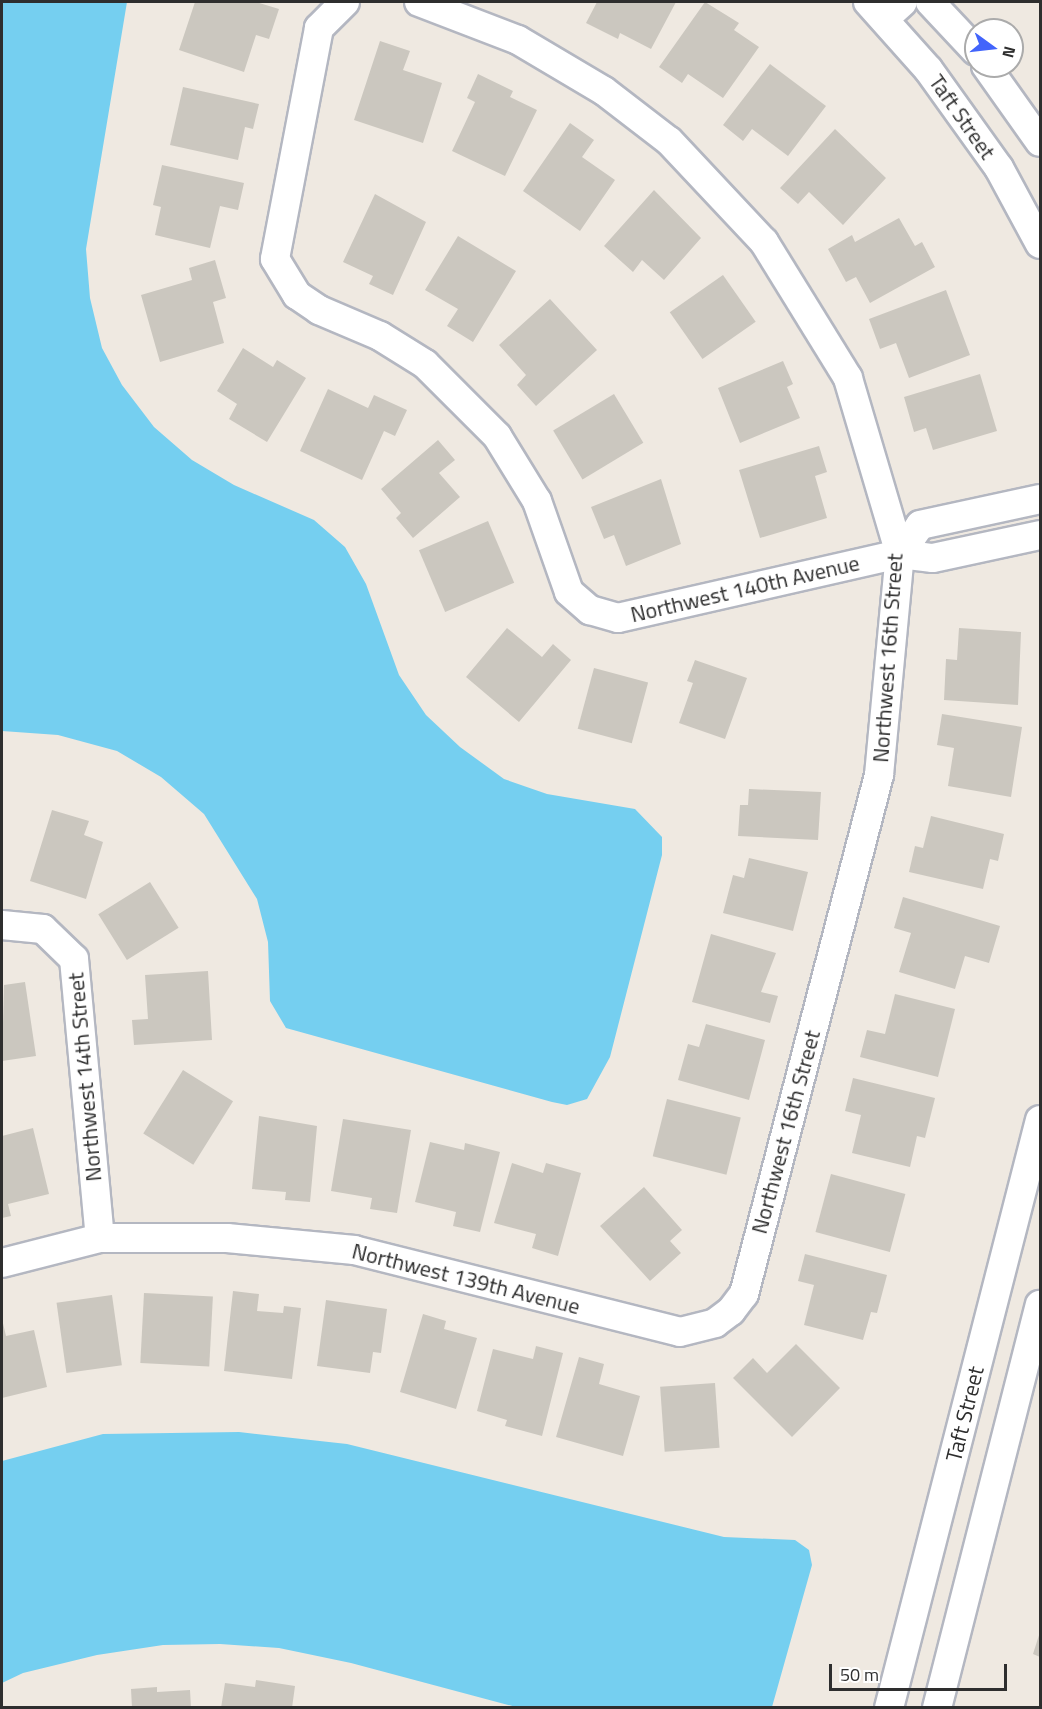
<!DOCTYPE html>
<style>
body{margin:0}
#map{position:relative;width:1042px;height:1709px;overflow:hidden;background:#efe9e1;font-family:"Titillium Web",sans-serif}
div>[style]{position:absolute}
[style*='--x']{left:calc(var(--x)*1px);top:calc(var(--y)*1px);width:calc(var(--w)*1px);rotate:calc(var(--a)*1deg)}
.water>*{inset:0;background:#75cff0}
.building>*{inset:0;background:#cbc7bf;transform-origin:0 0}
.roads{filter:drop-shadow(2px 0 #b4b7c1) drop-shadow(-2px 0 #b4b7c1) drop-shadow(0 2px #b4b7c1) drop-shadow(0 -2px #b4b7c1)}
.street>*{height:28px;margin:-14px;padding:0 14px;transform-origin:14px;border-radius:14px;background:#fff}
span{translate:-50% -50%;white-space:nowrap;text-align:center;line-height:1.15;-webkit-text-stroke:4.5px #fff;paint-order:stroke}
.street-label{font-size:22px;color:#2e2e2e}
.frame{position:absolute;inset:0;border:3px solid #2e2e2e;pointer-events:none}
.north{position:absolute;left:964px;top:18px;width:60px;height:60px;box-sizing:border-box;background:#fff;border:2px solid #ababab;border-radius:50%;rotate:105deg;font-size:16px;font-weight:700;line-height:24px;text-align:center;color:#2e2e2e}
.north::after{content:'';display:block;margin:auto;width:21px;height:27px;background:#4264fb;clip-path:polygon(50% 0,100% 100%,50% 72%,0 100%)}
.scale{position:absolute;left:829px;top:1664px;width:178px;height:27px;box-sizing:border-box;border:3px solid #2e2e2e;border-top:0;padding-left:8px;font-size:18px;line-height:21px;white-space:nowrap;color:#2e2e2e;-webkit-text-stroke:4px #fff;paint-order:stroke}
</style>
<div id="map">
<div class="water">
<div style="clip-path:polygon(2px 2px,127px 2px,86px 249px,90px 298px,102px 348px,122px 385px,154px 427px,192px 460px,234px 485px,314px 520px,345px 547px,366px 584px,399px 675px,426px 715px,460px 747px,504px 779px,547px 794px,635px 809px,662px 837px,662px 855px,610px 1057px,587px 1099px,567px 1105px,552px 1102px,286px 1028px,270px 1001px,268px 942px,257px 899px,204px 814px,161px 777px,117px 751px,58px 735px,2px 731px)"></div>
<div style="clip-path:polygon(239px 1432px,347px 1444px,724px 1537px,795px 1540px,809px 1550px,812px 1565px,772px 1707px,516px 1707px,351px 1663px,279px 1648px,220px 1644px,163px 1645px,97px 1655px,23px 1673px,2px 1683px,2px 1461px,103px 1434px)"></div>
</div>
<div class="building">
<div style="clip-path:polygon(195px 2px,256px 2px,279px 9px,269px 39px,256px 35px,244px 72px,179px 50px)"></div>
<div style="clip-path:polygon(597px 2px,676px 2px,651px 49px,620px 33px,618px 39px,586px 23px)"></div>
<div style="clip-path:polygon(705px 2px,739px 23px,734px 30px,759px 47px,723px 98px,688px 74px,682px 83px,659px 67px)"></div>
<div style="clip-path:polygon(380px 41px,410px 51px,403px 70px,442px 83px,423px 143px,354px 120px)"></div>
<div style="clip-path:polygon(770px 64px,826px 106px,788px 156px,752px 129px,743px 141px,723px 125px)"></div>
<div style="clip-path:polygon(478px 74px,513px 91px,510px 97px,537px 110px,505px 176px,452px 151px,475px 102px,467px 98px)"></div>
<div style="clip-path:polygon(183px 87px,259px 104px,253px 129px,245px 127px,238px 160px,170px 145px)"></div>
<div style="clip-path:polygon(570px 123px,594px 140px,582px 157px,615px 180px,580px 231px,523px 191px)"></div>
<div style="clip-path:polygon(835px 129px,886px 178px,843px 225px,809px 192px,798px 204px,780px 188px)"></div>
<div style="clip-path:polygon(162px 165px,244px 183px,238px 210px,220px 206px,210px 248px,155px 235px,161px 207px,153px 205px)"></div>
<div style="clip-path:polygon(654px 190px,701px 238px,664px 280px,642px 260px,633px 272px,604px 246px)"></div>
<div style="clip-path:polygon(375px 194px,426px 222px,393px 295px,369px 284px,373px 276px,343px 262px)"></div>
<div style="clip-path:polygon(899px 218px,915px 246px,922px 242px,935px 267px,870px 303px,856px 277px,846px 282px,828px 249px,852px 235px,855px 242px)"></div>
<div style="clip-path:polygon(458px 236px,516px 271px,473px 342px,447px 326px,458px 309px,425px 290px)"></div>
<div style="clip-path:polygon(215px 260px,226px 298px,213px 302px,224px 343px,160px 362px,141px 295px,192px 280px,189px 268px)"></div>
<div style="left:723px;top:275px;width:57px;height:65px;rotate:55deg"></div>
<div style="clip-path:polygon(946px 290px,970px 355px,909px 378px,896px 343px,880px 349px,869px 319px)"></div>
<div style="clip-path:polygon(550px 299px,597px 350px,536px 406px,517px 385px,526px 375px,499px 345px)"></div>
<div style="clip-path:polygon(243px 348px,273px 367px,277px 360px,306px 378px,267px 442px,229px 419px,237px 404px,217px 391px)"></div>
<div style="clip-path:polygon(783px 361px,793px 384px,787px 387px,800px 418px,740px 443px,718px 388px)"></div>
<div style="clip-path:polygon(980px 374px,997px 431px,933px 450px,926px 428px,914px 432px,904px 397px)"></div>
<div style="clip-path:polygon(328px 389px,368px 408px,374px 395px,407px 410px,395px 436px,384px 431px,362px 480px,300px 451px)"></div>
<div style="left:614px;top:394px;width:57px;height:71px;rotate:59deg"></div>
<div style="clip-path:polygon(438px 440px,455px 460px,439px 473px,460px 497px,413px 538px,396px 518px,401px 513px,381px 489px)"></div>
<div style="clip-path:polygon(819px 446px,827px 472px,815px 476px,827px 518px,760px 538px,739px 470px)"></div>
<div style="clip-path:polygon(661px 479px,681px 544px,626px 566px,614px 535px,604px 539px,591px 507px)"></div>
<div style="left:488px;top:521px;width:67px;height:75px;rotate:67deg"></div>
<div style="clip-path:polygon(507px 628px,542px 657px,553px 644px,571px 660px,519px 722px,466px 677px)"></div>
<div style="clip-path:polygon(959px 628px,1021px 632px,1018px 705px,944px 700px,946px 659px,957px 660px)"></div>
<div style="clip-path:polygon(695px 660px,747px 678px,725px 739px,679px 723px,693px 683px,687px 681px)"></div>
<div style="left:594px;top:668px;width:56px;height:63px;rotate:15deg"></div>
<div style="clip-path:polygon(942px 714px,1022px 727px,1011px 797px,948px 786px,954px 748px,937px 745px)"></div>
<div style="clip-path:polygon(749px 789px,821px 792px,818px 840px,738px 836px,740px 805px,748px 805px)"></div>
<div style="clip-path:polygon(52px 810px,89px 821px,84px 835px,103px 842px,86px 899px,30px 881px)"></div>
<div style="clip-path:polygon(931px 816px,1004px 834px,998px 861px,990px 859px,983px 889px,909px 872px,915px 846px,923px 848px)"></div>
<div style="clip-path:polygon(749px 858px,808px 872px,793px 931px,723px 913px,733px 875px,744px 878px)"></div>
<div style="left:150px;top:882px;width:54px;height:61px;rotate:58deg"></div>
<div style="clip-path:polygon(903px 897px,1000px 926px,989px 963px,965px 956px,955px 989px,899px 972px,911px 933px,894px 928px)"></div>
<div style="clip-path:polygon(711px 934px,776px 953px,761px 992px,778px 996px,770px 1023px,692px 1002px)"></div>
<div style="clip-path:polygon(208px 971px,212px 1040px,134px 1045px,132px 1020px,148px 1019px,145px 975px)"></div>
<div style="clip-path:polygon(25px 982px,36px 1056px,2px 1061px,4px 985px)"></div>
<div style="clip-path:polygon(895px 994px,955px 1009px,938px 1077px,860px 1057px,867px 1030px,885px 1034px)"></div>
<div style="clip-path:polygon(706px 1024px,765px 1040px,749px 1100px,678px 1080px,688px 1044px,699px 1047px)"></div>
<div style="left:183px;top:1070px;width:59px;height:75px;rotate:32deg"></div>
<div style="clip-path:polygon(853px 1078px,935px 1098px,925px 1138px,917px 1136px,910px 1167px,852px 1153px,861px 1115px,845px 1111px)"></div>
<div style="left:667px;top:1099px;width:76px;height:59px;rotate:14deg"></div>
<div style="clip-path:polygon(259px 1116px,317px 1126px,310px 1202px,285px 1200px,286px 1192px,252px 1189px)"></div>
<div style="clip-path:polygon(343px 1119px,411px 1130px,397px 1213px,370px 1209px,372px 1198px,331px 1191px)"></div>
<div style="clip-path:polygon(33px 1128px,49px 1194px,8px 1204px,11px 1216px,2px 1218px,2px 1136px)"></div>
<div style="clip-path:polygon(430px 1142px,464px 1150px,465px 1143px,500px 1152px,480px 1232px,453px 1226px,456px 1212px,415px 1202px)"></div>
<div style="clip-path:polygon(512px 1163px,543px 1173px,546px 1163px,581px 1173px,558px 1256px,532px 1248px,536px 1234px,494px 1223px)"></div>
<div style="left:831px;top:1174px;width:77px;height:60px;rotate:15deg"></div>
<div style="clip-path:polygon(644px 1187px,682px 1230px,670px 1241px,681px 1253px,650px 1281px,600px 1226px)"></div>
<div style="clip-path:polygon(805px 1254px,887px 1275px,877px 1313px,871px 1312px,863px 1340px,804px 1325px,814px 1285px,798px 1281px)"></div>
<div style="clip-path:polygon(233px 1291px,259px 1294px,257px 1311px,283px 1313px,284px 1306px,301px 1308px,292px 1379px,224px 1371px)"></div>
<div style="left:144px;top:1293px;width:69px;height:70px;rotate:3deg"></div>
<div style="left:112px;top:1295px;width:71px;height:56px;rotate:82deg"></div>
<div style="clip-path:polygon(326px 1300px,387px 1309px,381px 1353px,373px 1352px,370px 1373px,317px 1366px)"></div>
<div style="clip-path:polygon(423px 1314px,446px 1321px,444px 1329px,477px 1338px,456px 1409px,400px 1392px)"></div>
<div style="clip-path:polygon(2px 1319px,6px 1336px,34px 1330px,47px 1387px,2px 1398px)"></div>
<div style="clip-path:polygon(796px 1344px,840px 1388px,792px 1437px,733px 1378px,753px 1358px,767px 1373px)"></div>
<div style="clip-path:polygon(536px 1346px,563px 1353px,542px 1436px,505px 1426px,507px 1420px,477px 1411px,493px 1349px,533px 1359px)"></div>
<div style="clip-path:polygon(579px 1357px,604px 1364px,599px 1384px,640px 1396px,623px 1456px,556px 1437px)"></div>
<div style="left:715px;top:1383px;width:65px;height:55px;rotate:86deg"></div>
<div style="clip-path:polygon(1040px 1632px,1040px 1657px,1033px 1654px)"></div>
<div style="clip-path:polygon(256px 1680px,295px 1686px,292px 1708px,221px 1708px,225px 1683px,255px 1687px)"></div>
<div style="clip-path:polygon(157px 1687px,157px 1692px,190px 1690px,191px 1708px,132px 1708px,131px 1689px)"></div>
</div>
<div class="roads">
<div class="street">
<div style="--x:345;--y:2;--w:37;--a:135"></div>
<div style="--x:319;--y:28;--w:235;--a:100.8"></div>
<div style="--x:275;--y:259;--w:42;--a:58.6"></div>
<div style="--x:297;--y:295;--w:27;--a:34"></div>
<div style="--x:319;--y:310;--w:66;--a:23.1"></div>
<div style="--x:380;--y:336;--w:53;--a:31.9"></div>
<div style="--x:425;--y:364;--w:102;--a:45"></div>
<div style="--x:497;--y:436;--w:76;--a:58.4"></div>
<div style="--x:537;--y:501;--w:96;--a:70.6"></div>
<div style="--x:569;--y:592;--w:28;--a:41"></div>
<div style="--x:590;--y:610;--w:29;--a:16"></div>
<div style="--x:618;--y:618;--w:289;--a:-12.8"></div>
<div style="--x:900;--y:554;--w:33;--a:7"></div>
<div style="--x:933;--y:558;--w:109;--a:-12.1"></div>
<div style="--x:868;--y:2;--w:90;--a:48.2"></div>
<div style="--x:928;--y:69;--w:122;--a:54.4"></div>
<div style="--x:999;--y:168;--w:86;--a:61.7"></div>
<div style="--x:930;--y:2;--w:67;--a:46.8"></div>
<div style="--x:884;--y:19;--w:25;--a:-42"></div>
<div style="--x:986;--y:66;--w:93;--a:54.6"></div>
<div style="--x:900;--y:554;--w:35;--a:-55"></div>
<div style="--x:920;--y:525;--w:123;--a:-12.2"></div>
<div style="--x:2;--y:925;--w:41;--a:5.6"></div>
<div style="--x:43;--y:929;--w:43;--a:44.1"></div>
<div style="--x:74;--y:959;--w:280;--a:84.7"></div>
<div style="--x:2;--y:1263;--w:101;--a:-14.3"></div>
<div style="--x:100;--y:1238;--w:127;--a:0"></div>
<div style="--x:227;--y:1238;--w:128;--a:5.4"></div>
<div style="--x:354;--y:1250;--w:336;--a:14.1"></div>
<div style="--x:680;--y:1332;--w:36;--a:-14"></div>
<div style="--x:715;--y:1323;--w:20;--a:-37"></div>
<div style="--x:731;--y:1311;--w:21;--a:-53"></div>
<div style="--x:744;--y:1294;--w:536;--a:-75.42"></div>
<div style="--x:879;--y:775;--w:222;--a:-84.6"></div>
<div style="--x:900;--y:554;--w:184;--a:-106.5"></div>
<div style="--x:848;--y:378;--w:160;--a:-121.7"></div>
<div style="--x:764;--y:242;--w:139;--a:-133.2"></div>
<div style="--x:669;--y:141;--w:82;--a:-142.4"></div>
<div style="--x:604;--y:91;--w:100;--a:-149.3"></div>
<div style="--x:518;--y:40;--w:106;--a:-159"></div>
<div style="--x:889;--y:1708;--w:607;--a:-75.6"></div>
<div style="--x:937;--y:1708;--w:416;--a:-75.7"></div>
</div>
</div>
<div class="street-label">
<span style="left:962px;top:117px;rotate:55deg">Taft Street</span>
<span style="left:745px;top:589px;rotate:-13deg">Northwest 140th Avenue</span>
<span style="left:888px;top:658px;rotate:-86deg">Northwest 16th Street</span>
<span style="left:85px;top:1077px;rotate:-95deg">Northwest 14th Street</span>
<span style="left:786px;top:1132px;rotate:-75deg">Northwest 16th Street</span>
<span style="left:466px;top:1279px;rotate:14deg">Northwest 139th Avenue</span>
<span style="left:965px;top:1414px;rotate:-76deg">Taft Street</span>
</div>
<div class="frame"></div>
<div class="north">N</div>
<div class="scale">50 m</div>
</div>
